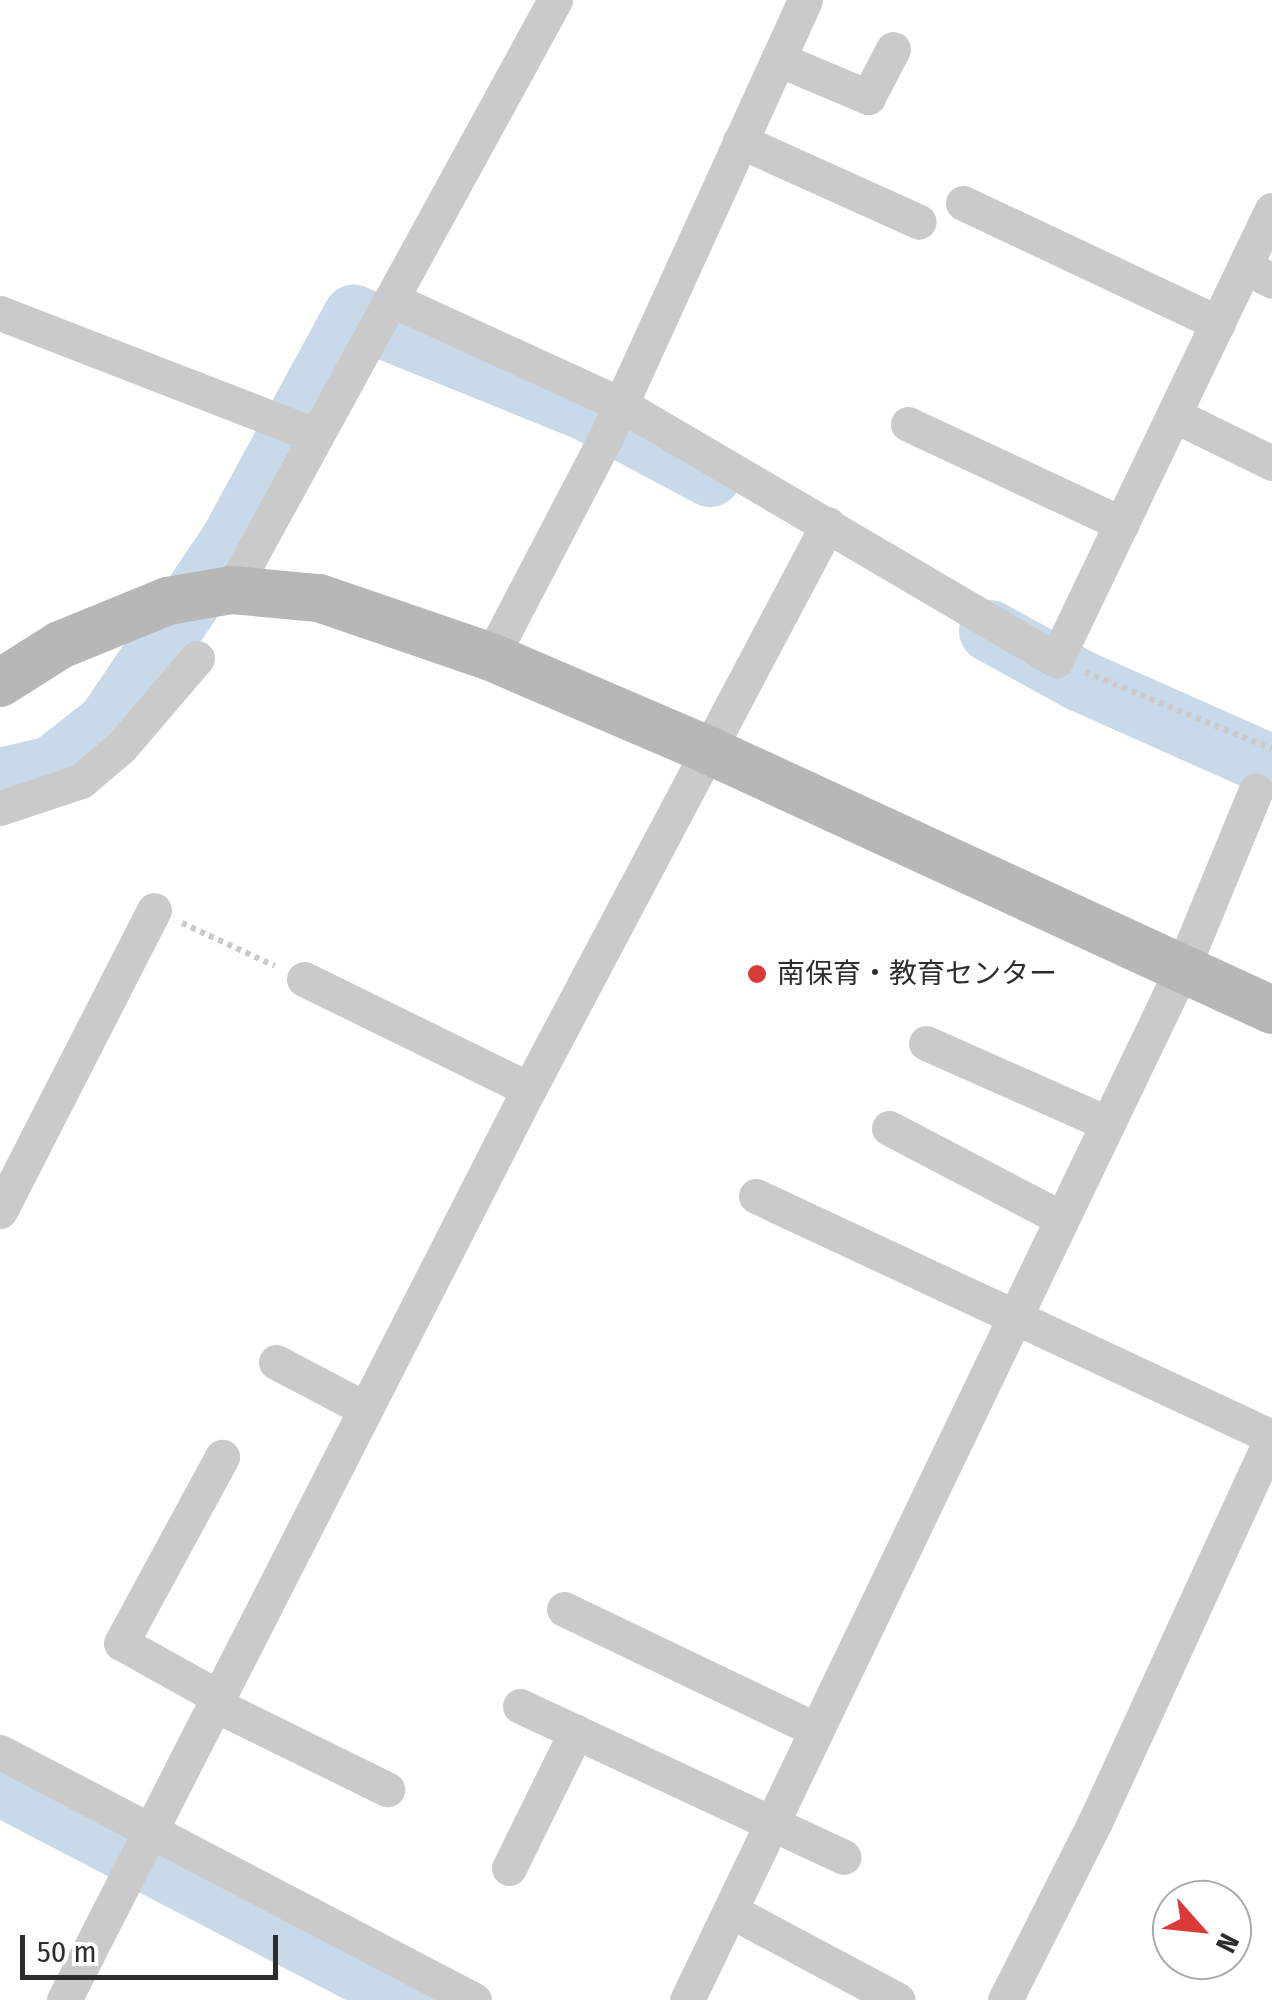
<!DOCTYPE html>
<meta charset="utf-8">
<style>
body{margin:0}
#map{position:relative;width:1272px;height:2000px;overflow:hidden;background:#fff;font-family:"Fira Sans Condensed","Noto Sans JP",sans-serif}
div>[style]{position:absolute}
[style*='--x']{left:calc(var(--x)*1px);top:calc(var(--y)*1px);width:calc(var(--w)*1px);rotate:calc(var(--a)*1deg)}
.river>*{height:62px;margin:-31px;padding:0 31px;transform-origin:31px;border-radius:31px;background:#c8d9e9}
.path>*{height:6px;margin-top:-3px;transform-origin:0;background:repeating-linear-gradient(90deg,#cacaca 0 5px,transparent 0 10px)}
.street>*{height:35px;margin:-17.5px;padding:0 17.5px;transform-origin:17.5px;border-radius:17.5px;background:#cacaca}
.secondary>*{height:48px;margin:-24px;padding:0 24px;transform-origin:24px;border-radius:24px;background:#b7b7b7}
.dots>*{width:28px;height:28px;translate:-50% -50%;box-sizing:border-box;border:5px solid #fff;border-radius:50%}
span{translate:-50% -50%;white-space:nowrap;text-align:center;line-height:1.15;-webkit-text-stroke:10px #fff;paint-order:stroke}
.poi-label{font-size:28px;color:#2d2d2d}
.left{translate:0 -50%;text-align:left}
.north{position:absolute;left:1152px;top:1880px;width:100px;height:100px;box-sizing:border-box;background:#fff;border:2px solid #ababab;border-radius:50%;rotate:117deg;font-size:28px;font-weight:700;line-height:40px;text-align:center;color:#2d2d2d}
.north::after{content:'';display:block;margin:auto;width:35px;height:45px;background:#da3b39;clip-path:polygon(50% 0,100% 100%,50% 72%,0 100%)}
.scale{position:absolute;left:20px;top:1935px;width:258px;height:45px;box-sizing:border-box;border:5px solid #2d2d2d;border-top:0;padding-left:12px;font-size:30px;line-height:35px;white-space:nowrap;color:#2d2d2d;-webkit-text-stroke:8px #fff;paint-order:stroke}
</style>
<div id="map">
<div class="river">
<div style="--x:990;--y:631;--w:104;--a:28.8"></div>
<div style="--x:1081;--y:681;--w:209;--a:24"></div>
<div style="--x:0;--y:779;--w:53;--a:-13"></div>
<div style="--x:52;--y:767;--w:71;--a:-38.2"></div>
<div style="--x:108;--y:723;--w:217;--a:-55.9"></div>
<div style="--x:230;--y:543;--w:259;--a:-61.4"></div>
<div style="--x:354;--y:316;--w:248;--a:22"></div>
<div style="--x:584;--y:409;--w:143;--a:28"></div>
<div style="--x:0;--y:1785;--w:466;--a:27.5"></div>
</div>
<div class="path">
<div style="--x:1085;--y:672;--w:202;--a:22.4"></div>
<div style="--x:182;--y:923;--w:102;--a:24.8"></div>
</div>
<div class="street">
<div style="--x:778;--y:59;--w:98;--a:22.9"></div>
<div style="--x:868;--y:97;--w:54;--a:-62.5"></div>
<div style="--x:740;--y:141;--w:196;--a:24.3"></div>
<div style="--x:963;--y:203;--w:282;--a:25.2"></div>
<div style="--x:1245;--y:267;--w:30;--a:27"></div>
<div style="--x:395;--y:301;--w:247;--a:24.6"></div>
<div style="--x:620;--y:404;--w:506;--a:30.42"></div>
<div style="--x:1056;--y:660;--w:499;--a:-64.4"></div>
<div style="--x:0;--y:313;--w:335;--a:21.2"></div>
<div style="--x:1174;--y:415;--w:109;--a:26.1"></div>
<div style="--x:908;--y:424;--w:236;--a:25"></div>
<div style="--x:232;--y:590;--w:673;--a:-61.3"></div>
<div style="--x:491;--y:657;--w:246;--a:-62.4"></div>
<div style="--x:605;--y:439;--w:482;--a:-65.5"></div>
<div style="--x:0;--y:808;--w:85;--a:-18.4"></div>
<div style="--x:81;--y:781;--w:52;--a:-40.4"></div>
<div style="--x:121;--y:747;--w:117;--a:-49.5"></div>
<div style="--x:304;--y:979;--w:250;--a:26.1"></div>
<div style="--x:926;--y:1043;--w:195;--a:23.9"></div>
<div style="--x:889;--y:1128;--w:192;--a:27.6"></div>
<div style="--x:756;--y:1196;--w:570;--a:25.04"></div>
<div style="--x:0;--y:1211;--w:338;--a:-62.9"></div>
<div style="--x:276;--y:1362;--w:101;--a:27.8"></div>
<div style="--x:564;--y:1609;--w:280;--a:25.6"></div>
<div style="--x:220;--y:1698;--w:113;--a:-150.9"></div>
<div style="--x:121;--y:1643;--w:212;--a:-61.5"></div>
<div style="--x:216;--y:1705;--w:191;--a:26.2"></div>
<div style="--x:520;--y:1706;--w:357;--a:25"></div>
<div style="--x:0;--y:1752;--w:535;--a:27.62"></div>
<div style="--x:509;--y:1868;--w:152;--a:-63.8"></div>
<div style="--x:731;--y:1911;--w:189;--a:28.1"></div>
<div style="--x:64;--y:2000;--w:1023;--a:-62.96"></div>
<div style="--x:529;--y:1089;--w:639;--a:-62.11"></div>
<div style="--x:687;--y:2000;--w:1146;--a:-64.35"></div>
<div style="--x:1183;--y:967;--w:191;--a:-67.6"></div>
<div style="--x:1005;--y:2000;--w:199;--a:-63.2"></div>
<div style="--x:1095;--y:1822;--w:424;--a:-65.3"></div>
</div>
<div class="secondary">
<div style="--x:0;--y:683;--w:71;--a:-32.3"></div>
<div style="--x:60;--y:645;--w:117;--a:-22.2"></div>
<div style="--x:168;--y:601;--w:65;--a:-9.8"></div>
<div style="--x:232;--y:590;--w:87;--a:5.3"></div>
<div style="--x:319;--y:598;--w:182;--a:18.9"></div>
<div style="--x:491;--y:657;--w:238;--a:23.2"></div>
<div style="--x:710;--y:751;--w:619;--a:24.74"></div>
</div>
<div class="dots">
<div style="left:757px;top:974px;background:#da3b39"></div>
</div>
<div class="poi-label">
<span class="left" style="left:777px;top:974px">南保育・教育センター</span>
</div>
<div class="north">N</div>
<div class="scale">50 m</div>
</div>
